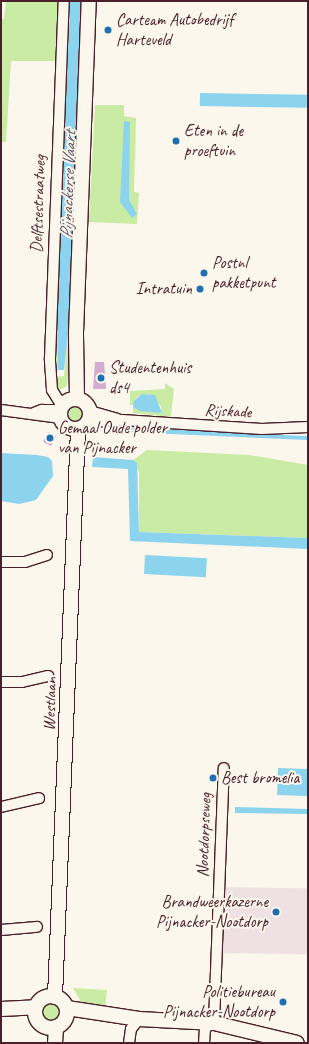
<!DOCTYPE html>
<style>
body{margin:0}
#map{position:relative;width:309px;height:1044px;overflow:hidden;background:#fbf7ec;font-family:Caveat,sans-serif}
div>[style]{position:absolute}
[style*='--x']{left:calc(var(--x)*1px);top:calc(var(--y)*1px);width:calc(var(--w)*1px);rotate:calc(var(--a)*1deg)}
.built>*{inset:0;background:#efe0e4;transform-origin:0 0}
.green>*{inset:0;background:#c9eba3}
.round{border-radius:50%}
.water>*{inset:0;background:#8cd3ee;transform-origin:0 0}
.building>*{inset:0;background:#d4abd1;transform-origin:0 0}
.roads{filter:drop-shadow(1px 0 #4a1f2b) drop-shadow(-1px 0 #4a1f2b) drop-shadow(0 1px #4a1f2b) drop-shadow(0 -1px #4a1f2b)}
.minor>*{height:10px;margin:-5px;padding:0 5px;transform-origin:5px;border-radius:5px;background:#fbf7ec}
.secondary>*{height:14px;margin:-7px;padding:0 7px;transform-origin:7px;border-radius:7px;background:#fbf7ec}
.secondary>.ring{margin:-7px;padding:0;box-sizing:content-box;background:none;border:14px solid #fbf7ec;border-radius:50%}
.dots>*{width:11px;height:11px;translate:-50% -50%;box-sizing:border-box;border:2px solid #fbf7ec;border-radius:50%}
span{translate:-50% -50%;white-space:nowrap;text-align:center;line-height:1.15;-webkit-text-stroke:4px #fbf7ec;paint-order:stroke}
.poi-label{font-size:17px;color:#4a1f2b}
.left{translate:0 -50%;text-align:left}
.right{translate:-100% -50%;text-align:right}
.street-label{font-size:17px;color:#4a1f2b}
.water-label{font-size:18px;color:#5e5566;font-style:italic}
.frame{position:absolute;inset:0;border:2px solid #4a1f2b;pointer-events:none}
</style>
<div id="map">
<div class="built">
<div style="left:221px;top:887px;width:87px;height:66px;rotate:1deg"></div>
</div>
<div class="green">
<div style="clip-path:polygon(6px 1px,60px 1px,59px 61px,11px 61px,6px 142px,1px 142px,1px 19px,4px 19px)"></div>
<div style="clip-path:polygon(67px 1px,70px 1px,57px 322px,58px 370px,54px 369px)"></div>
<div style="clip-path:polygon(83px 1px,72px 330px,67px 386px,57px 391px,53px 377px,64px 376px,69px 326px)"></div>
<div style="clip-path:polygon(95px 105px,124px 105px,124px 116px,136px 118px,134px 192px,139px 193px,137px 224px,89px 222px)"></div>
<div style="clip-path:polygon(165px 383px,174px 389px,171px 417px,133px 413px,133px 407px,161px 410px,161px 406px,148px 394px,137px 397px,133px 405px,130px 405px,130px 391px,165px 389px)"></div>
<div class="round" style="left:66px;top:405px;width:18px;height:18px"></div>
<div style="clip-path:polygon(147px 450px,249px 455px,308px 465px,308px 538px,139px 532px,139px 472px,133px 460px)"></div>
<div style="clip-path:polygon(73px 988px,107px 990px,105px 1008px,83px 1005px)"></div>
<div class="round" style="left:43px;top:1004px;width:16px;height:16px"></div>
</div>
<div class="water">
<div style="clip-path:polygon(70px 1px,83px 1px,69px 326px,64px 370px,58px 370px,57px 322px)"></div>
<div style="left:200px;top:93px;width:107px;height:13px;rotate:1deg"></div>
<div style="clip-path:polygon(124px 121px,130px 122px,129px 200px,137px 214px,132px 218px,120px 202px)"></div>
<div style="clip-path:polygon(142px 394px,155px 395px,162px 413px,140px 411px,133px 407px,134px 401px)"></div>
<div style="clip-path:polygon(123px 427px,303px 436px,308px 436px,308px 440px,125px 432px,121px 430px)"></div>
<div style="clip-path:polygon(1px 453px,37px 455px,48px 457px,52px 461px,53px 476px,36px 500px,19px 504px,1px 501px)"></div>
<div style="clip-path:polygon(93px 457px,133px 460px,137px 463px,139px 532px,308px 538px,308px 549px,130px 541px,128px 469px,92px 467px)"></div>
<div style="left:145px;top:555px;width:62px;height:19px;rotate:3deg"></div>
<div style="left:278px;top:768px;width:30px;height:27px;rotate:2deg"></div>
<div style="clip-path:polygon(235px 807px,308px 809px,308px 814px,235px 813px)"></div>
</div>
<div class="building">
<div style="clip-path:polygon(95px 362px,104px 362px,106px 389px,93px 389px)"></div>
<div style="left:48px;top:432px;width:9px;height:11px;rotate:27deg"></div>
</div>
<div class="roads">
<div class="minor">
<div style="--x:62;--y:406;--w:19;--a:-122"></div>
<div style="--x:52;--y:390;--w:32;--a:-94"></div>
<div style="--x:50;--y:358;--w:357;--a:-87.8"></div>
<div style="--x:1;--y:410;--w:60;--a:7.7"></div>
<div style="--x:90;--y:411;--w:29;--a:16"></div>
<div style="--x:34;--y:413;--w:9;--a:-21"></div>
<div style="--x:42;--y:410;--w:18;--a:0"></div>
<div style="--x:88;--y:422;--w:34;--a:-3"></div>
<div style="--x:122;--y:420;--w:140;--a:3.7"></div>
<div style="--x:262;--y:429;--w:46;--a:-2.5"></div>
<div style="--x:1;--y:562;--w:24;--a:0"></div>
<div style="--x:25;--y:562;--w:23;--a:-18"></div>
<div style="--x:1;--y:682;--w:21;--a:0"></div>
<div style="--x:22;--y:682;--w:27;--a:-13"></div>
<div style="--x:1;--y:807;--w:39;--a:-13"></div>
<div style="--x:1;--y:930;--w:36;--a:-5"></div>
<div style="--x:129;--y:1043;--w:14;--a:-82"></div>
<div style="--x:131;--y:1029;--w:13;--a:-51"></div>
<div style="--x:204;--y:1043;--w:15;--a:-86"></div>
<div style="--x:205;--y:1028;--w:10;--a:-29"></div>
<div style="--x:214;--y:1023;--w:255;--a:-87.8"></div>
</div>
<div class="secondary">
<div class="ring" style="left:60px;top:399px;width:16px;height:16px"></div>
<div style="--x:77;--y:399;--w:66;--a:-90.9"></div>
<div style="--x:76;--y:333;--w:332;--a:-87.8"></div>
<div class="ring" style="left:35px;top:996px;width:18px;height:18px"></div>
<div style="--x:55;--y:997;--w:568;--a:-87.68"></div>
<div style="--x:67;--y:1008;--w:73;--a:8.7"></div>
<div style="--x:139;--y:1019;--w:75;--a:3.1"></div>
<div style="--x:214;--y:1023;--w:85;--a:13.5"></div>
<div style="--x:1;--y:1009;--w:35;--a:-3"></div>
<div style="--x:55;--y:1043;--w:16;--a:-86"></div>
</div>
</div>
<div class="dots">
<div style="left:108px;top:30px;background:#1f6fb2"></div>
<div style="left:176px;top:141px;background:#1f6fb2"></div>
<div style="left:204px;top:273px;background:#1f6fb2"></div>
<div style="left:200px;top:289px;background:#1f6fb2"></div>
<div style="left:101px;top:378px;background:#1f6fb2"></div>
<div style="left:50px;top:438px;background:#1f6fb2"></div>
<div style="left:213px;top:778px;background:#1f6fb2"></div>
<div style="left:276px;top:912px;background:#1f6fb2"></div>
<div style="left:283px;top:1002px;background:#1f6fb2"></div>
</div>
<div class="poi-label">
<span class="left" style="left:116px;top:30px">Carteam Autobedrijf<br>Harteveld</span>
<span class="left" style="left:184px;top:141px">Eten in de<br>proeftuin</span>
<span class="left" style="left:212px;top:273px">Postnl<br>pakketpunt</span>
<span class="right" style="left:192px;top:289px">Intratuin</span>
<span class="left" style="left:109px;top:378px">Studentenhuis<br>ds4</span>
<span class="left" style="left:58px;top:438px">Gemaal Oude polder<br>van Pijnacker</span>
<span class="left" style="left:221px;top:778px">Best bromelia</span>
<span class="right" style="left:268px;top:912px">Brandweerkazerne<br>Pijnacker-Nootdorp</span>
<span class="right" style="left:275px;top:1002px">Politiebureau<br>Pijnacker-Nootdorp</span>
</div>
<div class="street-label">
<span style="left:38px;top:204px;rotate:-88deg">Delftsestraatweg</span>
<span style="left:228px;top:411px;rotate:3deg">Rijskade</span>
<span style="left:50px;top:704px;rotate:-88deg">Westlaan</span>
<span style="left:204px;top:835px;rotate:-88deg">Nootdorpseweg</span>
</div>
<div class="water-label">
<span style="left:68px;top:185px;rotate:-88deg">Pijnackerse Vaart</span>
</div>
<div class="frame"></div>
</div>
